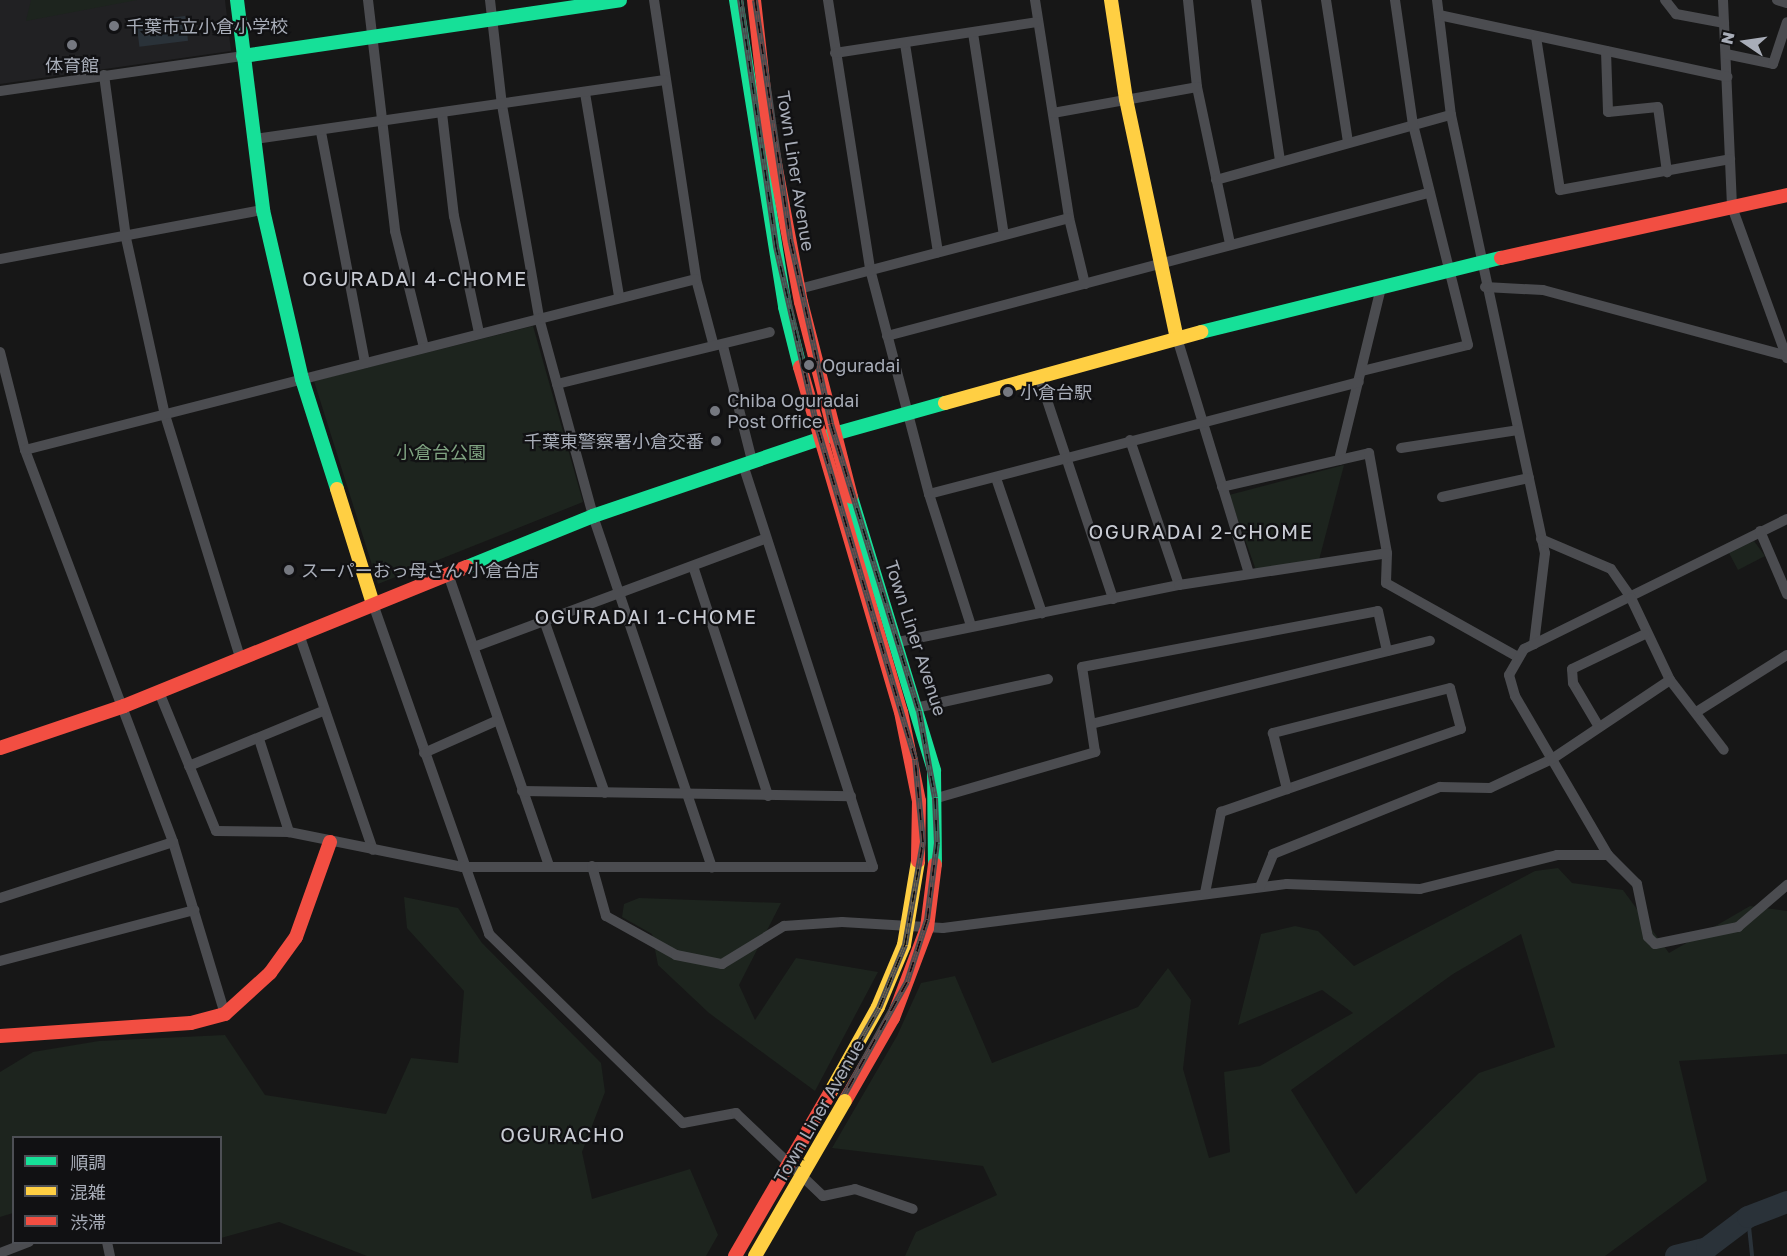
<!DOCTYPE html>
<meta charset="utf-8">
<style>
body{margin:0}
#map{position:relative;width:1787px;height:1256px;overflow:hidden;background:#171717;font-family:"Golos Text","Noto Sans JP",sans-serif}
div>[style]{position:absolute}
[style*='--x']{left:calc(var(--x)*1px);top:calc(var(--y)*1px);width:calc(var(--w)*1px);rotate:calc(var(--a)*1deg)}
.built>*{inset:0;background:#212123}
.green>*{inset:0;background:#1d241e}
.water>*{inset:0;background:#2a3239;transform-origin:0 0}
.stream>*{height:4px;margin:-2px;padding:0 2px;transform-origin:2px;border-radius:2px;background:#2a3239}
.river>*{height:22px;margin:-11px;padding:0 11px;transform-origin:11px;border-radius:11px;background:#2a3239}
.street>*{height:10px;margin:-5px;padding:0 5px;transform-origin:5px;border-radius:5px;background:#4b4c50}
.fast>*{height:14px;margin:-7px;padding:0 7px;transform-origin:7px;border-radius:7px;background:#16e098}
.slow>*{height:14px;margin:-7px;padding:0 7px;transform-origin:7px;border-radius:7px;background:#ffcf43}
.jam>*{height:14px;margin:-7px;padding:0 7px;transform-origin:7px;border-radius:7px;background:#f24e42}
.rail>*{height:6px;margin-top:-3px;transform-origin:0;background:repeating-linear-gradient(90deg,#111113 0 11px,#4b4c4f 0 22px);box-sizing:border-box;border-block:2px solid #4b4c4f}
.slow-bridge>*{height:14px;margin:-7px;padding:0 7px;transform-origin:7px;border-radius:7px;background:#ffcf43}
.jam-bridge>*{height:14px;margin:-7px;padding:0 7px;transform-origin:7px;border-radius:7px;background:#f24e42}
.dots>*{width:16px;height:16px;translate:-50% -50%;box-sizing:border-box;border:3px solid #111113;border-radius:50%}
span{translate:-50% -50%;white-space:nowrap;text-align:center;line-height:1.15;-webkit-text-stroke:4.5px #111113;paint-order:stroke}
.poi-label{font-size:18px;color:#a8adb8}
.left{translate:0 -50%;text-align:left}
.right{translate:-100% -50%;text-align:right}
.street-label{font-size:18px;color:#a8adb8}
.park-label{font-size:18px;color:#7fa381}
.neighbourhood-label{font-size:20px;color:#c9ccd4;letter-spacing:1.5px}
.legend{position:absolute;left:12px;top:1136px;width:210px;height:108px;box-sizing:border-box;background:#111113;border:2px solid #4d4f55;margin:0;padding:8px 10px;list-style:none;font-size:18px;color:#a8adb8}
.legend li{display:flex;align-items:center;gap:12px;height:30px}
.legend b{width:30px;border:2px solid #4d4f55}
.north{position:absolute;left:1715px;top:12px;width:60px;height:60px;-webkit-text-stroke:4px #111113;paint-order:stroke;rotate:283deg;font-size:16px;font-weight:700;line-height:24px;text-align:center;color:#a8adb8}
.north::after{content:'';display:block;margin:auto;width:21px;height:27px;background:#a8adb8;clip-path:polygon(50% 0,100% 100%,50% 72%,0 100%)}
</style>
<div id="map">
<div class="built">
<div style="clip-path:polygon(0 0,225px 0,231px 51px,0 84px)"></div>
</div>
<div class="green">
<div style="clip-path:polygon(31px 0,137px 0,26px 21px)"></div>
<div style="clip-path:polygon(533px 326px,583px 502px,378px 584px,314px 381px)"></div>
<div style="clip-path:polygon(1344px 465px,1319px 560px,1256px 570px,1229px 495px)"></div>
<div style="clip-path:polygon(1754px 541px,1765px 556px,1738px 570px,1729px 553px)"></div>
<div style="clip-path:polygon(evenodd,1558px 868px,1572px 883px,1623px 890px,1669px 953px,1750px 906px,1787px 911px,1787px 1054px,1679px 1061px,1707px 1181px,1605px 1256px,905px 1256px,916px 1232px,997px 1195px,983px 1166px,832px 1148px,897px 1036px,921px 983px,955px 976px,992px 1063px,1138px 1007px,1168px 968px,1191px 1000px,1183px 1069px,1209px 1158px,1230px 1152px,1224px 1072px,1260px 1066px,1353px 1013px,1322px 990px,1238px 1025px,1261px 934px,1295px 926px,1318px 931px,1354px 966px,1535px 871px,1558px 868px,1521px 934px,1555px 1047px,1479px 1073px,1356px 1194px,1291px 1090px,1453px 974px,1521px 934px)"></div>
<div style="clip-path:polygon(404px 897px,458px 908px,482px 943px,601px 1063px,605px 1092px,582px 1152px,592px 1199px,690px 1169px,718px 1235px,706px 1256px,367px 1256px,279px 1222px,221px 1238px,220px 1138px,14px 1138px,13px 1213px,0 1217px,0 1072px,33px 1052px,99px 1041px,225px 1035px,265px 1095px,386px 1114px,411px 1058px,458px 1063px,464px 991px,407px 928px)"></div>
<div style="clip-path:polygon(639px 898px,781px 903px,739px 985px,755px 1020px,796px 958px,878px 972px,815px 1091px,709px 1013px,658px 965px,652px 934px,622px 917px,624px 904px)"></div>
</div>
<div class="water">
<div style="left:185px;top:16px;width:25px;height:49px;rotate:83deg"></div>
</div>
<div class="stream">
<div style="--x:1748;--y:1217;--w:39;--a:84"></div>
</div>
<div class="river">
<div style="--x:1676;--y:1256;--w:32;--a:-14"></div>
<div style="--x:1707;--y:1248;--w:51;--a:-37.1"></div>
<div style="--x:1748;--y:1217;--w:42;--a:-21"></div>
</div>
<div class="street">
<div style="--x:368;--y:0;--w:233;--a:83.3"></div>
<div style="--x:395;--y:231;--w:120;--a:76"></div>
<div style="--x:490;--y:0;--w:106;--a:83.5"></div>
<div style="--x:502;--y:105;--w:216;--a:80.1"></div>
<div style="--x:539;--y:318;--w:205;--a:74.7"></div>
<div style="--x:593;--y:516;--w:371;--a:71.3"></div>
<div style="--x:654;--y:0;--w:282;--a:81.4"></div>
<div style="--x:696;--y:279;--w:66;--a:75.1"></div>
<div style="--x:828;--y:0;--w:272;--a:81.1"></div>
<div style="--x:870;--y:269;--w:233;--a:75.3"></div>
<div style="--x:929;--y:494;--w:139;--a:72.3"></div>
<div style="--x:1035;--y:0;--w:221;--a:81.1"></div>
<div style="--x:1069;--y:218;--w:68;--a:76.4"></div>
<div style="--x:1188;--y:0;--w:87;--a:84.1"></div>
<div style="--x:1197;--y:87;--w:159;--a:78.1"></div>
<div style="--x:1256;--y:0;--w:162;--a:81.5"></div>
<div style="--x:1326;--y:0;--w:144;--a:81.2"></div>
<div style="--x:1437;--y:0;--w:116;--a:83.1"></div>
<div style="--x:1451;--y:115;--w:448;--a:77.9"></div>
<div style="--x:1545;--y:553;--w:92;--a:96.9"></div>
<div style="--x:1665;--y:0;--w:18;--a:52"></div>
<div style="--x:1676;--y:14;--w:49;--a:10.6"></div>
<div style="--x:1723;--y:0;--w:207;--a:87.5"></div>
<div style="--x:1732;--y:207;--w:161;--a:70"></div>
<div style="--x:1777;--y:0;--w:10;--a:17"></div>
<div style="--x:1439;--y:15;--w:295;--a:12.1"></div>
<div style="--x:973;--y:33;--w:204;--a:81.3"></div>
<div style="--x:1536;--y:37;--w:155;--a:81.1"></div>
<div style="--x:1560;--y:190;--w:173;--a:-10.3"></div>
<div style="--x:905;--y:44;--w:211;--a:81"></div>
<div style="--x:1606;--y:51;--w:61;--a:88.1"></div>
<div style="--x:1608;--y:112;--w:50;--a:-5.7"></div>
<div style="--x:1658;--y:107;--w:66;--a:82.1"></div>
<div style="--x:835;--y:53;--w:204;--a:-8.7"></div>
<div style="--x:1726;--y:54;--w:48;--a:12"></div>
<div style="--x:1773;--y:64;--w:44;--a:-71.6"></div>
<div style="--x:104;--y:75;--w:164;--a:82.3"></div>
<div style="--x:126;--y:238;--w:181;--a:77.6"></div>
<div style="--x:165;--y:415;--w:254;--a:72.8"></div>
<div style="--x:0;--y:91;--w:246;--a:-8.2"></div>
<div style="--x:585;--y:93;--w:206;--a:80.5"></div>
<div style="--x:442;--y:113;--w:104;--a:83.4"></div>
<div style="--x:454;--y:216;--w:120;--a:77.9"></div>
<div style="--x:1053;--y:113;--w:146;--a:-10.2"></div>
<div style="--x:321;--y:132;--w:235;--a:79.2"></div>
<div style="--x:255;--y:139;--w:414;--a:-8.2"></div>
<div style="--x:1216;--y:180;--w:244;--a:-15.5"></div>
<div style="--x:0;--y:259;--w:268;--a:-10.6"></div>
<div style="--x:1485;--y:287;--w:58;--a:3"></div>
<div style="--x:1543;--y:290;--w:253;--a:15.1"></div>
<div style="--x:799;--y:289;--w:279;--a:-14.7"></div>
<div style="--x:887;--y:336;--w:560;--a:-14.81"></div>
<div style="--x:1177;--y:338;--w:246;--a:73"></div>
<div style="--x:723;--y:346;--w:119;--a:75.8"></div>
<div style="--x:0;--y:352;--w:101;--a:75.7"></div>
<div style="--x:25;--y:450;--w:419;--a:69.3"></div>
<div style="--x:173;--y:842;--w:180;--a:73.2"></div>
<div style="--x:1362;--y:371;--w:109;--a:-13.8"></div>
<div style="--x:1468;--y:345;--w:227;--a:-104"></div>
<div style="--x:1413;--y:125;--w:126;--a:-98.2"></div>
<div style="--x:1039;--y:376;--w:235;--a:71.6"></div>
<div style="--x:557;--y:384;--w:219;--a:-13.7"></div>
<div style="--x:1130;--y:440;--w:153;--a:71.3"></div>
<div style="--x:1401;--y:448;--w:118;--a:-8.7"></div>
<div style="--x:25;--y:450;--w:692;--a:-14.3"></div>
<div style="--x:1339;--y:460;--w:177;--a:-76.3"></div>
<div style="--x:996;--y:478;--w:143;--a:71.2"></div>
<div style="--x:1222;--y:487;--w:151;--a:-13"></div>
<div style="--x:1369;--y:453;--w:102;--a:79.8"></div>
<div style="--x:1387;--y:553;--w:30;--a:92"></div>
<div style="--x:1386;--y:583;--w:149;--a:29.3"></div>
<div style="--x:929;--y:494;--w:444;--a:-14.6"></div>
<div style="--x:1442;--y:497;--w:89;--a:-12.3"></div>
<div style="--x:1787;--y:519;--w:293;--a:153.7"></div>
<div style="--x:1524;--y:649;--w:30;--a:120"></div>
<div style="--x:1509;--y:675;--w:22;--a:74"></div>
<div style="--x:1515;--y:696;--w:184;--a:59.7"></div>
<div style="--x:1608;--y:855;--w:41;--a:45"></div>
<div style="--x:1637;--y:884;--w:54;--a:78.3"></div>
<div style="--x:1648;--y:937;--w:10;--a:45"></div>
<div style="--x:1655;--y:944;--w:85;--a:-11.6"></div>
<div style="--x:1738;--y:927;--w:65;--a:-40.6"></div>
<div style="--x:1760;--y:531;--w:69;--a:66.8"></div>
<div style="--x:1541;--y:539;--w:76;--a:23.2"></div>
<div style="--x:1611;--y:569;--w:35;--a:55"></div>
<div style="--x:1631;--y:598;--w:91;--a:64.6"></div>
<div style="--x:1670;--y:680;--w:88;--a:52.4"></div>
<div style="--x:693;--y:566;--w:242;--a:71.9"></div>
<div style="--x:448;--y:574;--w:309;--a:70.9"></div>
<div style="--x:373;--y:604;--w:350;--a:70.6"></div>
<div style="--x:489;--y:934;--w:271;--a:44.3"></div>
<div style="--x:683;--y:1123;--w:54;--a:-10.7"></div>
<div style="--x:736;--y:1113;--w:120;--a:43.7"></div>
<div style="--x:823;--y:1196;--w:33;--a:-12"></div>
<div style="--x:855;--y:1189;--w:61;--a:19"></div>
<div style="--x:545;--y:623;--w:180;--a:70.6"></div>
<div style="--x:299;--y:634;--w:228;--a:71.1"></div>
<div style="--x:898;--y:642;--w:287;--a:-11.5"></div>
<div style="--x:1179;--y:585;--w:210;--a:-8.7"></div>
<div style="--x:474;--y:647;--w:309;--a:-20.4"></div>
<div style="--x:159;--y:692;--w:150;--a:67.7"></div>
<div style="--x:216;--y:831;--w:73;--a:0.8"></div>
<div style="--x:289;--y:832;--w:177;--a:11.4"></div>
<div style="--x:462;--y:867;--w:411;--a:0"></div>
<div style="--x:873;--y:867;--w:422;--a:-107.9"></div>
<div style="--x:920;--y:707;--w:131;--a:-12.3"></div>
<div style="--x:1698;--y:711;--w:105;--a:-32.2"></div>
<div style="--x:1091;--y:724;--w:349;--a:-13.8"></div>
<div style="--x:1599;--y:727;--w:51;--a:-120.6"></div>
<div style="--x:1573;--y:683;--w:14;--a:-94"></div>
<div style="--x:1572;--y:669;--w:81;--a:-25.6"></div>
<div style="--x:259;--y:739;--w:98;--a:72.1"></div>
<div style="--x:424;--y:753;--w:79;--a:-24"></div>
<div style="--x:189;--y:766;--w:145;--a:-22.3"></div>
<div style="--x:522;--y:791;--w:329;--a:0.9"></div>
<div style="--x:937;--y:798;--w:165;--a:-16.2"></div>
<div style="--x:1095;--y:752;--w:86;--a:-98.7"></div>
<div style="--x:1082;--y:667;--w:301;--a:-10.7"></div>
<div style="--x:1378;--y:611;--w:41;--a:77.3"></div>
<div style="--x:592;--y:866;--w:52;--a:74.4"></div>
<div style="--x:606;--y:916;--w:80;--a:29.1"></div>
<div style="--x:676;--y:955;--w:47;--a:11.1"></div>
<div style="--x:722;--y:964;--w:73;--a:-31.5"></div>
<div style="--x:784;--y:926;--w:58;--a:-3.9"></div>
<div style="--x:842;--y:922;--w:101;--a:3.4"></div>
<div style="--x:943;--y:928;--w:347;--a:-7.3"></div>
<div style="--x:1287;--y:884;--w:133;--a:2.2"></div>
<div style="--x:1420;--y:889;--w:141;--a:-13.9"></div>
<div style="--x:1557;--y:855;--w:51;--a:0"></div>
<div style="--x:1260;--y:887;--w:35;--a:-68"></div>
<div style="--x:1273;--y:854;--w:180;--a:-21.9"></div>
<div style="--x:1440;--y:787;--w:50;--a:1.1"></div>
<div style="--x:1490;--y:788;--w:68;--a:-25.1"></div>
<div style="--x:1552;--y:759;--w:142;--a:-33.8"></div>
<div style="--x:1205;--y:893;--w:83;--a:-78.8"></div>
<div style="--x:1221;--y:812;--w:254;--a:-19.1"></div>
<div style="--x:1461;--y:729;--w:42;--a:-105"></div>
<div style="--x:1450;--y:688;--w:183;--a:165.7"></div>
<div style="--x:1273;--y:733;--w:58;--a:76"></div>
<div style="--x:0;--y:898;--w:182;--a:-17.9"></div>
<div style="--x:0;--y:961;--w:201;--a:-14.7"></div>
<div style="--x:107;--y:1242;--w:14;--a:78"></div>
<div style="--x:0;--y:1253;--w:31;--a:-21"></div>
</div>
<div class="fast">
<div style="--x:237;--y:0;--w:212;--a:82.9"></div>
<div style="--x:263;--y:210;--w:173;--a:77"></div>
<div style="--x:302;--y:379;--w:115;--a:72.3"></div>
<div style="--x:736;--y:0;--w:311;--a:80.9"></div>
<div style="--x:785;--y:307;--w:62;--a:76"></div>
<div style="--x:243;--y:56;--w:381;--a:-8.4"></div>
<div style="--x:1201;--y:332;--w:309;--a:-13.9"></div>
<div style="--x:851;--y:497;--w:286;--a:73.1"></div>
<div style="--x:934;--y:771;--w:93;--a:89.4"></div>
<div style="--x:467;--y:567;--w:136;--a:-22"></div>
<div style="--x:593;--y:516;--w:255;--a:-18.8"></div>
<div style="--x:834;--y:434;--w:115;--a:-15.6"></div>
</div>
<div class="slow">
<div style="--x:1111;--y:0;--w:100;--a:81.4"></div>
<div style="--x:1126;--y:99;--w:244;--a:78"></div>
<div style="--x:945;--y:403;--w:266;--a:-15.5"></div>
<div style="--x:337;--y:489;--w:121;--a:72.6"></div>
<div style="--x:830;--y:1093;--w:98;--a:-60.8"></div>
<div style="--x:878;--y:1007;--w:67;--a:-67.2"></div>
<div style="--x:904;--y:945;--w:85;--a:-80.5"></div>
</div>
<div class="jam">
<div style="--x:754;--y:0;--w:127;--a:83.7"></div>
<div style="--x:768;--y:126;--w:179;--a:79.4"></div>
<div style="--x:801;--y:302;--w:201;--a:75.6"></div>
<div style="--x:1501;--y:258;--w:293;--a:-12.4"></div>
<div style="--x:800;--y:367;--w:359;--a:73.7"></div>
<div style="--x:901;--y:712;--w:91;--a:78.6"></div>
<div style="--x:919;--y:801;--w:60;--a:91"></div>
<div style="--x:0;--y:748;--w:131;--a:-18.7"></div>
<div style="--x:124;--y:706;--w:370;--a:-22.1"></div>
<div style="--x:0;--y:1036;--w:191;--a:-3.9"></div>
<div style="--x:191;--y:1023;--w:35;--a:-15"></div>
<div style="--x:225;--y:1014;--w:61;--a:-42.3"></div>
<div style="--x:270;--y:973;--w:44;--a:-54.2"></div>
<div style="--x:296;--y:937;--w:101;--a:-70.3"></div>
<div style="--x:845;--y:1101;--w:96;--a:-60"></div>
<div style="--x:893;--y:1018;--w:96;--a:-69.3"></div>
<div style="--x:927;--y:928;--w:64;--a:-82.9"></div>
</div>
<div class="rail">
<div style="--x:755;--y:0;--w:246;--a:81.6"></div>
<div style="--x:791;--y:243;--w:185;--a:77.5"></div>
<div style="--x:831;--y:424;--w:300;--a:73"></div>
<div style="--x:919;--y:711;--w:88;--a:79.6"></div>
<div style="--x:935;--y:798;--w:45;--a:87.5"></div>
<div style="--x:937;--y:843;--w:78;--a:97.4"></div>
<div style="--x:927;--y:920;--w:65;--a:107.9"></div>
<div style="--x:907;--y:982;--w:313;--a:119"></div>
<div style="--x:738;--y:1256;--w:285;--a:-60.4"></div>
<div style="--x:879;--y:1008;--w:68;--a:-67.6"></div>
<div style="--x:905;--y:945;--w:105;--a:-80.1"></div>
<div style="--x:923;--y:842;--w:83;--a:-95.5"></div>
<div style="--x:915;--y:759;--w:346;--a:-106.4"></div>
<div style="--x:817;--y:427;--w:186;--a:-102.8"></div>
<div style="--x:776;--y:246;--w:249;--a:-98.3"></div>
</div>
<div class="slow-bridge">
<div style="--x:755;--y:1256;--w:179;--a:-59.9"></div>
</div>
<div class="jam-bridge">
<div style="--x:735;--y:1256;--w:189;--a:-59.8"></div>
</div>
<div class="dots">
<div style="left:114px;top:26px;background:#757880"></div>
<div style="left:72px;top:45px;background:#757880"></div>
<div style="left:809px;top:365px;background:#757880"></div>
<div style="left:1008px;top:392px;background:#757880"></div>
<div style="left:715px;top:411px;background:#757880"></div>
<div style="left:716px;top:441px;background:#757880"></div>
<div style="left:289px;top:570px;background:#757880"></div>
</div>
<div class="poi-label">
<span class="left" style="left:126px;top:26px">千葉市立小倉小学校</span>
<span style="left:72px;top:65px">体育館</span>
<span class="left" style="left:822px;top:365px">Oguradai</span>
<span class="left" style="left:1020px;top:392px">小倉台駅</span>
<span class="left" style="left:727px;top:411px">Chiba Oguradai<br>Post Office</span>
<span class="right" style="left:704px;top:441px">千葉東警察署小倉交番</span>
<span class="left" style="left:301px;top:570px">スーパーおっ母さん 小倉台店</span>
</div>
<div class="street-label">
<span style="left:796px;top:171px;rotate:81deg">Town Liner Avenue</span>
<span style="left:916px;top:638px;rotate:72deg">Town Liner Avenue</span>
<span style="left:819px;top:1111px;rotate:-60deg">Town Liner Avenue</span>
</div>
<div class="park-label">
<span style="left:441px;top:452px">小倉台公園</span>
</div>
<div class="neighbourhood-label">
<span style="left:415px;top:278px">OGURADAI 4-CHOME</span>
<span style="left:1201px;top:531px">OGURADAI 2-CHOME</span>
<span style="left:646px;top:616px">OGURADAI 1-CHOME</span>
<span style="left:563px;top:1134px">OGURACHO</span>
</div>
<ul class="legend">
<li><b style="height:8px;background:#16e098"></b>順調</li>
<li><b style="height:8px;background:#ffcf43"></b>混雑</li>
<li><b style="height:8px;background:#f24e42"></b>渋滞</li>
</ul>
<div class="north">N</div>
</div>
